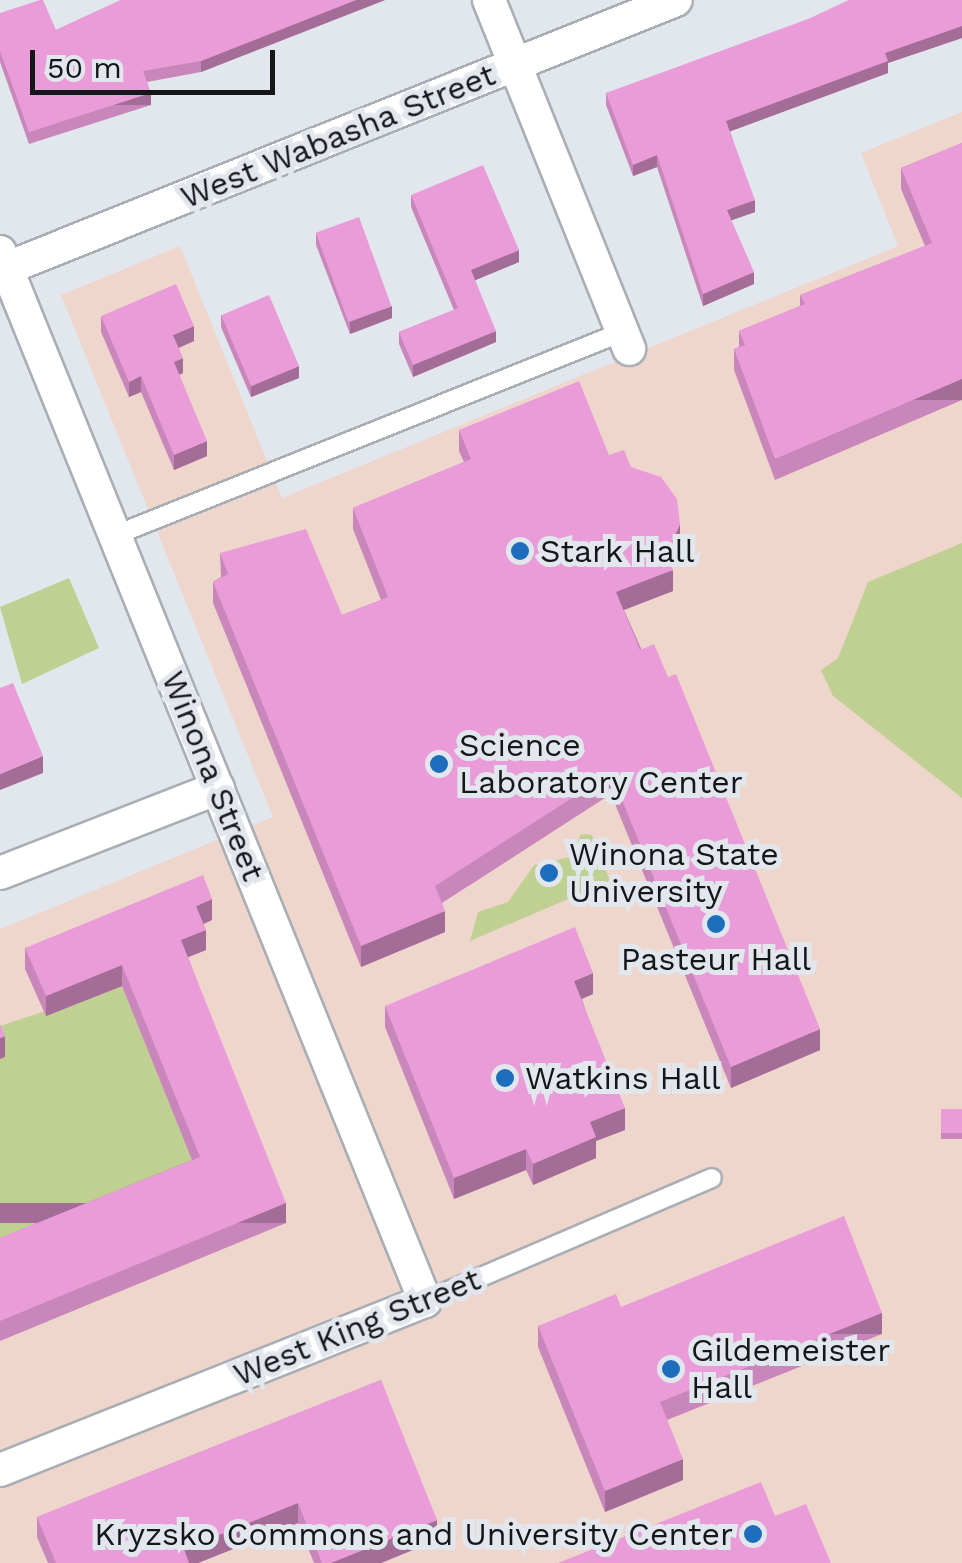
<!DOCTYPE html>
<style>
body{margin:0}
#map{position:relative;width:962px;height:1563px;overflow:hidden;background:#e1e7ed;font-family:"Work Sans",sans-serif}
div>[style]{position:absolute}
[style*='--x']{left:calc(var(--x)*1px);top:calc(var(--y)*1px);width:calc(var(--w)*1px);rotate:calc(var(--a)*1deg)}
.education>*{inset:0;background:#efd6cd}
.green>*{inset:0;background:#c0d092}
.roads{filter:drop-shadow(2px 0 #a8aeb4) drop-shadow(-2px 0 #a8aeb4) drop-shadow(0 2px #a8aeb4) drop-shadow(0 -2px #a8aeb4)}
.lane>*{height:18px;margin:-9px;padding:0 9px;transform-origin:9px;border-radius:9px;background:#fff}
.street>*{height:32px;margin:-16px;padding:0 16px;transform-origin:16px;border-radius:16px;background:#fff}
.wall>*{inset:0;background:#c886ba;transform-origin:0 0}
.shaded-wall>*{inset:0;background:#a36d97;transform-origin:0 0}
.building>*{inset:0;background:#e99cd8;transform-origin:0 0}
.dots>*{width:28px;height:28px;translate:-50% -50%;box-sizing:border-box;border:5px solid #e1e7ed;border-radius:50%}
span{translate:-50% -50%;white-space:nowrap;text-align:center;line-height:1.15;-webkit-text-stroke:10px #e1e7ed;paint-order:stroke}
.street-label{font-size:32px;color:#141618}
.poi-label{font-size:32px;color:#141618}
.left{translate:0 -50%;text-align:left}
.right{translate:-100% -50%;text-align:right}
.scale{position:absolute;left:30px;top:50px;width:245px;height:45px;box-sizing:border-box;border:5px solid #141618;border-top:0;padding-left:12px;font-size:30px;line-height:35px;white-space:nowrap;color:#141618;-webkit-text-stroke:8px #e1e7ed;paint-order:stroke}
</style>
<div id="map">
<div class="education">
<div style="clip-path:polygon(962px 112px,962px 1563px,0 1563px,0 929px,273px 817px,61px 295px,180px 246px,282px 498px,898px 246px,861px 153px)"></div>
</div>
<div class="green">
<div style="clip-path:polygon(962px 543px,962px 798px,833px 696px,821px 670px,838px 658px,868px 582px)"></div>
<div style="clip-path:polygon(69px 578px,99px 648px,22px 684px,0 607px)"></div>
<div style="clip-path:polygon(581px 834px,592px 835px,610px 881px,470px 941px,478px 912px,508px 902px,534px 865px,570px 857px)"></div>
<div style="clip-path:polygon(122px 986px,199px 1177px,0 1258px,0 1026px)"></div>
</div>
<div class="roads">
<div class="lane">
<div style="--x:116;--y:535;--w:545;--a:-21.86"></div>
<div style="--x:425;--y:1301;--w:312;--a:-23.2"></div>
</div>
<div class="street">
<div style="--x:489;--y:0;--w:376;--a:68.1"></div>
<div style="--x:0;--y:252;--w:1132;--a:67.94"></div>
<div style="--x:425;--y:1301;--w:457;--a:158.3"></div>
<div style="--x:0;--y:271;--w:728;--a:-21.85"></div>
<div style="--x:0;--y:873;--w:234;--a:-21.3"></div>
</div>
</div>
<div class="wall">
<div style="clip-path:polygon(121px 0,385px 0,201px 72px,147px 82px,151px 105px,29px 144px,0 62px,0 13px,56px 30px)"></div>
<div style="clip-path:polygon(962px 0,962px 38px,888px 63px,888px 73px,730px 131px,755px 212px,731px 220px,754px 284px,703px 306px,657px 167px,633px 176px,606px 105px,606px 93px)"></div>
<div style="clip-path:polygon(962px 143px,962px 400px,775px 480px,734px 370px,734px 349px,739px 347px,739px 331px,800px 306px,800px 295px,925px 246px,901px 189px,901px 168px)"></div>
<div style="clip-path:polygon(411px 195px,519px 262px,475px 280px,496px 342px,413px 377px,399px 344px,399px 332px,454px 310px,411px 207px)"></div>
<div style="clip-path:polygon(316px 233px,392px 318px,350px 334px,316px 245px)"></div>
<div style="clip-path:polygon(221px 315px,299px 378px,251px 397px,221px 327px)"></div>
<div style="clip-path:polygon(101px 316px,194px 341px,179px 348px,183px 373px,179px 375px,207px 456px,174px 470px,141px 392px,129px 397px,101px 332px)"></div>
<div style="clip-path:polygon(459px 430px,609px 455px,631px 467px,680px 545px,671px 565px,673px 591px,624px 610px,820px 1050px,731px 1088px,611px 794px,442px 903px,445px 932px,361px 967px,213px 603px,213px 582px,221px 577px,220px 553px,342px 615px,381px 600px,353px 529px,353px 508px,464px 462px,459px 451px)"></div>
<div style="clip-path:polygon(212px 920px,204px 924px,206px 950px,188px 957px,286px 1223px,0 1341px,0 1238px,192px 1160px,122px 986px,46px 1016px,25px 969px,25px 948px)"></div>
<div style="clip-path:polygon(593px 994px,582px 999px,625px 1130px,596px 1141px,596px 1158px,533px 1185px,526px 1170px,454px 1199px,385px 1027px,385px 1006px)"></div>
<div style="left:962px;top:1109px;width:30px;height:21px;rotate:90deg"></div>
<div style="clip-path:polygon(621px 1307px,882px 1334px,667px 1420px,683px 1480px,605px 1512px,538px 1347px,538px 1326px)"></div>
<div style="clip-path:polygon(381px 1380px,437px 1540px,381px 1563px,314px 1563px,298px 1523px,198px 1563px,48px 1563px,37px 1537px,37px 1517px)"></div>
</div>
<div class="shaded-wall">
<div style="clip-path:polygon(356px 0,385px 0,201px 72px,201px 61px)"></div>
<div style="clip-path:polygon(962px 26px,962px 38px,888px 63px,888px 73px,726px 133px,726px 121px,885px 53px)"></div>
<div style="left:151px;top:93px;width:12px;height:128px;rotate:90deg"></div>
<div style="clip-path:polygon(657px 155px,657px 167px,633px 176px,633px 165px)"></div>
<div style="clip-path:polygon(755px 200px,755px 212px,727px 222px,727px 210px)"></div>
<div style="clip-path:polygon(519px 250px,519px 262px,471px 282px,471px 270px)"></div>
<div style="clip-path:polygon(754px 272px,754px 284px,703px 306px,703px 294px)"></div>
<div style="clip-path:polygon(392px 306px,392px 318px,350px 334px,350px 322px)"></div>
<div style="clip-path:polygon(194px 326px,194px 341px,173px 350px,173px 335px)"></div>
<div style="clip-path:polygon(496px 331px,496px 342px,413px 377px,413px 365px)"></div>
<div style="clip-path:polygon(183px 358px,183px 373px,174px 377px,174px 362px)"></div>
<div style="clip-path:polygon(299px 366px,299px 378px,251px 397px,251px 386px)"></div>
<div style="clip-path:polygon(141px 376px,141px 392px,129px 397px,129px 382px)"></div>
<div style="left:962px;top:379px;width:21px;height:203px;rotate:90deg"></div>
<div style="clip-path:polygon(207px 441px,207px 456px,174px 470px,174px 455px)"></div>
<div style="clip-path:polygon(680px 524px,680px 545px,667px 573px,673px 570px,673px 591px,616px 613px,616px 592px,666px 554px)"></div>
<div style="clip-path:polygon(43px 756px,43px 773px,0 790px,0 774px)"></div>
<div style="left:611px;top:773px;width:21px;height:209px;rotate:90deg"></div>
<div style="clip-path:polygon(212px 899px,212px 920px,196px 927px,196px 906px)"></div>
<div style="clip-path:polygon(445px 911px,445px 932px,361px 967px,361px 946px)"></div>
<div style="clip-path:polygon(206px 930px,206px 950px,181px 960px,181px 940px)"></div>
<div style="clip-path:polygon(122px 965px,122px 986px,46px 1016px,46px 996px)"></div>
<div style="clip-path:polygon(593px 973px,593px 994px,574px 1002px,574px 981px)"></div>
<div style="clip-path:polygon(820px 1029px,820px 1050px,731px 1088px,731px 1067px)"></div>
<div style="clip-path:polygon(5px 1036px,5px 1057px,0 1059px,0 1038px)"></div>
<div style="clip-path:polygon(625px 1108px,625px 1130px,596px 1141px,596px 1158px,533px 1185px,533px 1164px,590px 1122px)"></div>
<div style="clip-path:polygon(526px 1149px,526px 1170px,454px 1199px,454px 1178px)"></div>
<div style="left:286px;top:1203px;width:20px;height:309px;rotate:90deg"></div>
<div style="left:882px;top:1313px;width:21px;height:239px;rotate:90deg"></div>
<div style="clip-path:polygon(683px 1459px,683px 1480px,605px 1512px,605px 1491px)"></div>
<div style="clip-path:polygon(298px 1503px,298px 1523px,198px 1563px,184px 1563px,184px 1549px)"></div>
<div style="clip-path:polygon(437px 1520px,437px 1540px,381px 1563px,331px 1563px)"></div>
</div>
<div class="building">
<div style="clip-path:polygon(40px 0,43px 0,56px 30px,121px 0,356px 0,201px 61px,143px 71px,151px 93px,29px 132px,0 51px,0 13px)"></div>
<div style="clip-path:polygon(849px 0,962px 0,962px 26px,885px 53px,888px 61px,726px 121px,755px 200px,727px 210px,754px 272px,703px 294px,657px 155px,633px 165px,606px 93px,808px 19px)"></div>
<div style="clip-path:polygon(962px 143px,962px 379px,775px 459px,734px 349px,745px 345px,739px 331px,805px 304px,800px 295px,932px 243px,901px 168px)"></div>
<div style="clip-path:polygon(483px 165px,519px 250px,471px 270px,496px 331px,413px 365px,399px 332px,458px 308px,411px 195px)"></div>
<div style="left:359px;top:217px;width:95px;height:46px;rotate:70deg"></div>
<div style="clip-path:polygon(176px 284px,194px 326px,173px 335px,183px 358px,174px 362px,207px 441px,174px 455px,141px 376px,129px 382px,101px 316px)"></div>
<div style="left:269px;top:295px;width:77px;height:52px;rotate:67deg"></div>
<div style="clip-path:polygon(579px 381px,609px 455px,624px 450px,631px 467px,661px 477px,677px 499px,680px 524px,666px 554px,673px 570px,616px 592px,640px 650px,654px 644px,668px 677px,676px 674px,820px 1029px,731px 1067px,611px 773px,435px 886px,445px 911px,361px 946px,213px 582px,228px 574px,220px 553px,306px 529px,342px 615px,388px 597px,353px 508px,471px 459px,459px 430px)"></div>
<div style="clip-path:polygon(13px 683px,43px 756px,0 774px,0 688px)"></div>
<div style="clip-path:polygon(203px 875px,212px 899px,196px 906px,206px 930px,181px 940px,286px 1203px,0 1321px,0 1238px,200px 1157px,122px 965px,46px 996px,25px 948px)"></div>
<div style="clip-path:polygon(575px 927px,593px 973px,574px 981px,625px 1108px,590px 1122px,596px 1137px,533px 1164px,526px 1149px,454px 1178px,385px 1006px)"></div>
<div style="clip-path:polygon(0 1024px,5px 1036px,0 1038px)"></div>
<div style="left:962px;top:1109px;width:24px;height:21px;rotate:90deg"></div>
<div style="clip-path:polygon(844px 1216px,882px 1313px,660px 1402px,683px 1459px,605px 1491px,538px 1326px,616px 1294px,621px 1307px)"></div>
<div style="clip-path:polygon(381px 1380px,437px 1520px,331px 1563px,322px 1563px,298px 1503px,184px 1549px,189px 1563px,56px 1563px,37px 1517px)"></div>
<div style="clip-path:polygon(761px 1482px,775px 1516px,806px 1504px,831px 1563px,558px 1563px)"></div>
</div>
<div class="dots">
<div style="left:520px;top:551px;background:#1e6dbc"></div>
<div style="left:439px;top:764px;background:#1e6dbc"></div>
<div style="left:549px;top:873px;background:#1e6dbc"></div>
<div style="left:716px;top:924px;background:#1e6dbc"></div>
<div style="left:505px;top:1078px;background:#1e6dbc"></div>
<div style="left:671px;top:1369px;background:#1e6dbc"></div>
<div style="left:753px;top:1534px;background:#1e6dbc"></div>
</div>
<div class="street-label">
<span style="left:338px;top:136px;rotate:-22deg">West Wabasha Street</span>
<span style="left:213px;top:776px;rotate:68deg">Winona Street</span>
<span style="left:357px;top:1327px;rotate:-22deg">West King Street</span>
</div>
<div class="poi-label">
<span class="left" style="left:540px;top:551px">Stark Hall</span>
<span class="left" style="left:459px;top:764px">Science<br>Laboratory Center</span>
<span class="left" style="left:569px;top:873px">Winona State<br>University</span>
<span style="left:716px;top:959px">Pasteur Hall</span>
<span class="left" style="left:525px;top:1078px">Watkins Hall</span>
<span class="left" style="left:691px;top:1369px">Gildemeister<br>Hall</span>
<span class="right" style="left:733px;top:1534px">Kryzsko Commons and University Center</span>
</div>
<div class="scale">50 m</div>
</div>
